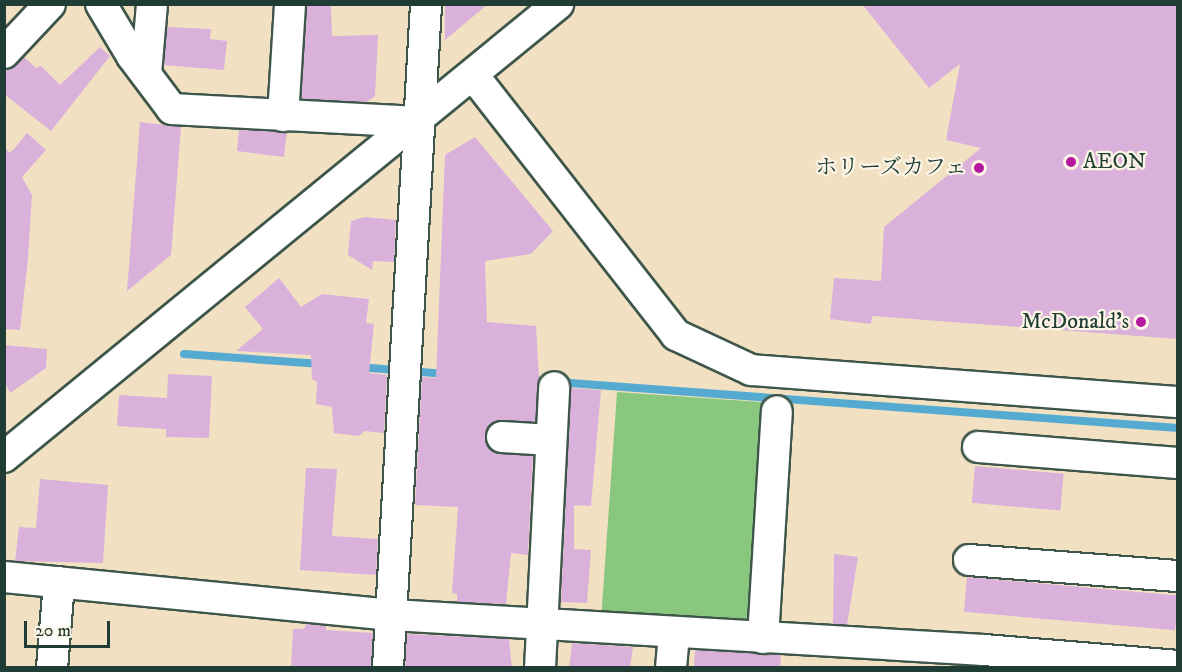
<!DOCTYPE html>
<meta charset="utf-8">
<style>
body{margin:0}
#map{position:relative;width:1182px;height:672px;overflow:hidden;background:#f1e1c2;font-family:"IM FELL DW Pica","Noto Serif JP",serif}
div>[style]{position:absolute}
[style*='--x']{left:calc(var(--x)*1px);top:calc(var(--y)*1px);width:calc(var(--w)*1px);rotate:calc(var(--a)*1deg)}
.green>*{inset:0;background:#89c77e;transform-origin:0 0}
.stream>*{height:8px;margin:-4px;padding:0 4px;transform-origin:4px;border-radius:4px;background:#55aad1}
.building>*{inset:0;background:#dab1da;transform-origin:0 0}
.roads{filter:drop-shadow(2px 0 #3e5649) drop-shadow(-2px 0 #3e5649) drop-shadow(0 2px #3e5649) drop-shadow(0 -2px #3e5649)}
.minor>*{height:30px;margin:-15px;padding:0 15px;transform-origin:15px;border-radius:15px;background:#fff}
.dots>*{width:16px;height:16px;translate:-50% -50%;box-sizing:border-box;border:3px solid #fcf5e5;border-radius:50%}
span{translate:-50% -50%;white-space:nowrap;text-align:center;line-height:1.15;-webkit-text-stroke:4.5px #fcf5e5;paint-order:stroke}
.poi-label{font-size:22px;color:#1f3d34}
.left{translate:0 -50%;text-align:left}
.right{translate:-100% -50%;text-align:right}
.frame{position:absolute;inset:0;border:6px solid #1f3d34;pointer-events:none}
.scale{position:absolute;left:24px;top:621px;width:86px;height:27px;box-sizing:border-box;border:3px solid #1f3d34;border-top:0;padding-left:8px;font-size:18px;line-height:21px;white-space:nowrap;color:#1f3d34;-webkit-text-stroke:4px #fcf5e5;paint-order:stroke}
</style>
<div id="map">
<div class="green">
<div style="left:617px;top:392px;width:156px;height:227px;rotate:4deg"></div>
</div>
<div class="stream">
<div style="--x:184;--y:354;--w:137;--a:4.2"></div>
<div style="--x:358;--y:367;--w:89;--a:4.5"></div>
<div style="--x:529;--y:380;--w:651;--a:4.23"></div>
</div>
<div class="building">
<div style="clip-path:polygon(307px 4px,331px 4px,332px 36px,378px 35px,375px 96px,367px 102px,301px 99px)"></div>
<div style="clip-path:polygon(445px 4px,488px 4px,445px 40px)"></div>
<div style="clip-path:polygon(862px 4px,1178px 4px,1178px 339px,872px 316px,871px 324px,830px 319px,834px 278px,881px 281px,884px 227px,981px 148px,946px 140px,960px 64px,929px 88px)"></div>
<div style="clip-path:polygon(167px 27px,211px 29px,210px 39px,227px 41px,224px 70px,164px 65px)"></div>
<div style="clip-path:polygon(100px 47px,110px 56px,51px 131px,4px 94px,4px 70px,24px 57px,36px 68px,41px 66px,60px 85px)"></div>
<div style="clip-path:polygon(140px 122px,181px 127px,171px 255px,127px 291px)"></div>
<div style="clip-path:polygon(239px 130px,287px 132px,284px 157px,237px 151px)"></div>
<div style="clip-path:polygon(27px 133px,46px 150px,22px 177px,32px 195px,28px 258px,20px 330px,4px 329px,4px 145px,9px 153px,13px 150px)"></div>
<div style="clip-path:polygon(475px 137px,553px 231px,531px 254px,485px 261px,487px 322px,536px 326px,539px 380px,535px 422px,495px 421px,485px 435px,493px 452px,533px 456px,528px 555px,511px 553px,506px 604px,457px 602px,457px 594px,452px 593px,458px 507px,415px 505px,422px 377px,436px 378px,445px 155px)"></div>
<div style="clip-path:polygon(365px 217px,396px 220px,394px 262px,373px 261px,372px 270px,348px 255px,351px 221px)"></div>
<div style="clip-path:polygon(279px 278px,301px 307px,322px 294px,369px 299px,366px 323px,374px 324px,369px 373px,387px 375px,384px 433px,364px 431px,359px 436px,334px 433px,332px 407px,316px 404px,317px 382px,312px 379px,311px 355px,236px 351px,263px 329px,245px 307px)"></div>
<div style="clip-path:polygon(4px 345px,47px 349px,46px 368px,10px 393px,4px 380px)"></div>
<div style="clip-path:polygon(168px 374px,212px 376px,209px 438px,166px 437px,166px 429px,117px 426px,119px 395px,167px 398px)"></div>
<div style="clip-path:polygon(571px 388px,601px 390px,591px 506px,574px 505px,574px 549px,591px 550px,587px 603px,561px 602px)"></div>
<div style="left:975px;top:466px;width:89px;height:37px;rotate:5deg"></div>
<div style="clip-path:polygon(306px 468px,337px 469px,332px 536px,378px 539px,376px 575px,300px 570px)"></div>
<div style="clip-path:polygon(40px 479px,108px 485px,103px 563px,15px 561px,19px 527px,36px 528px)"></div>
<div style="clip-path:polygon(834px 554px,858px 557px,847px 625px,833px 624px)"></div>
<div style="left:967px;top:577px;width:212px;height:35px;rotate:5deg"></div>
<div style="clip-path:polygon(306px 624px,326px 626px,326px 630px,373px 633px,371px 668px,291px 668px,293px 629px,304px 629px)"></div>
<div style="clip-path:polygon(407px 634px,509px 639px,512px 668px,405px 668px)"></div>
<div style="clip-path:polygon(572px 643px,633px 647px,630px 668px,569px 668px)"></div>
<div style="clip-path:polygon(695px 650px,781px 655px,780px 668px,694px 668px)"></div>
</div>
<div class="roads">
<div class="minor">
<div style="--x:101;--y:4;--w:61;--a:59.2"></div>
<div style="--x:132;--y:56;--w:66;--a:53"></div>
<div style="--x:172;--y:109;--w:246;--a:3"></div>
<div style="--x:4;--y:53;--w:67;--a:-46.8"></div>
<div style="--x:146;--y:74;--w:70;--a:-85.1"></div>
<div style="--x:473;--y:75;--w:330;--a:52"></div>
<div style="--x:676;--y:335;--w:83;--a:25"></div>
<div style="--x:751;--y:370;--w:428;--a:4.3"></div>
<div style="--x:283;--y:116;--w:112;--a:-86.4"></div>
<div style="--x:502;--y:437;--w:49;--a:3.5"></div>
<div style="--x:978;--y:447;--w:201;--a:4.6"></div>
<div style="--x:4;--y:457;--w:716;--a:-39.27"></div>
<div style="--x:969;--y:560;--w:210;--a:4.4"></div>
<div style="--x:4;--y:577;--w:390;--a:5.6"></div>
<div style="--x:392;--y:615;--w:593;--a:3.38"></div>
<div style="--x:984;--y:650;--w:195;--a:4.7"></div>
<div style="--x:763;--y:638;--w:227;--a:-86.5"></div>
<div style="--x:52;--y:668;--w:86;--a:-85.3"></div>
<div style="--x:388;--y:668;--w:665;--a:-86.72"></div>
<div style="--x:540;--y:668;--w:281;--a:-87.1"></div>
<div style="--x:671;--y:668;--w:35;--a:-85"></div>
</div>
</div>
<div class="dots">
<div style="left:1071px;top:162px;background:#b5179e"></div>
<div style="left:979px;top:168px;background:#b5179e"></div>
<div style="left:1141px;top:322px;background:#b5179e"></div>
</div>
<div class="poi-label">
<span class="left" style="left:1083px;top:162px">AEON</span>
<span class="right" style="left:967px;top:168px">ホリーズカフェ</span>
<span class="right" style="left:1129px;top:322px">McDonald's</span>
</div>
<div class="frame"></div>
<div class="scale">20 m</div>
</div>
